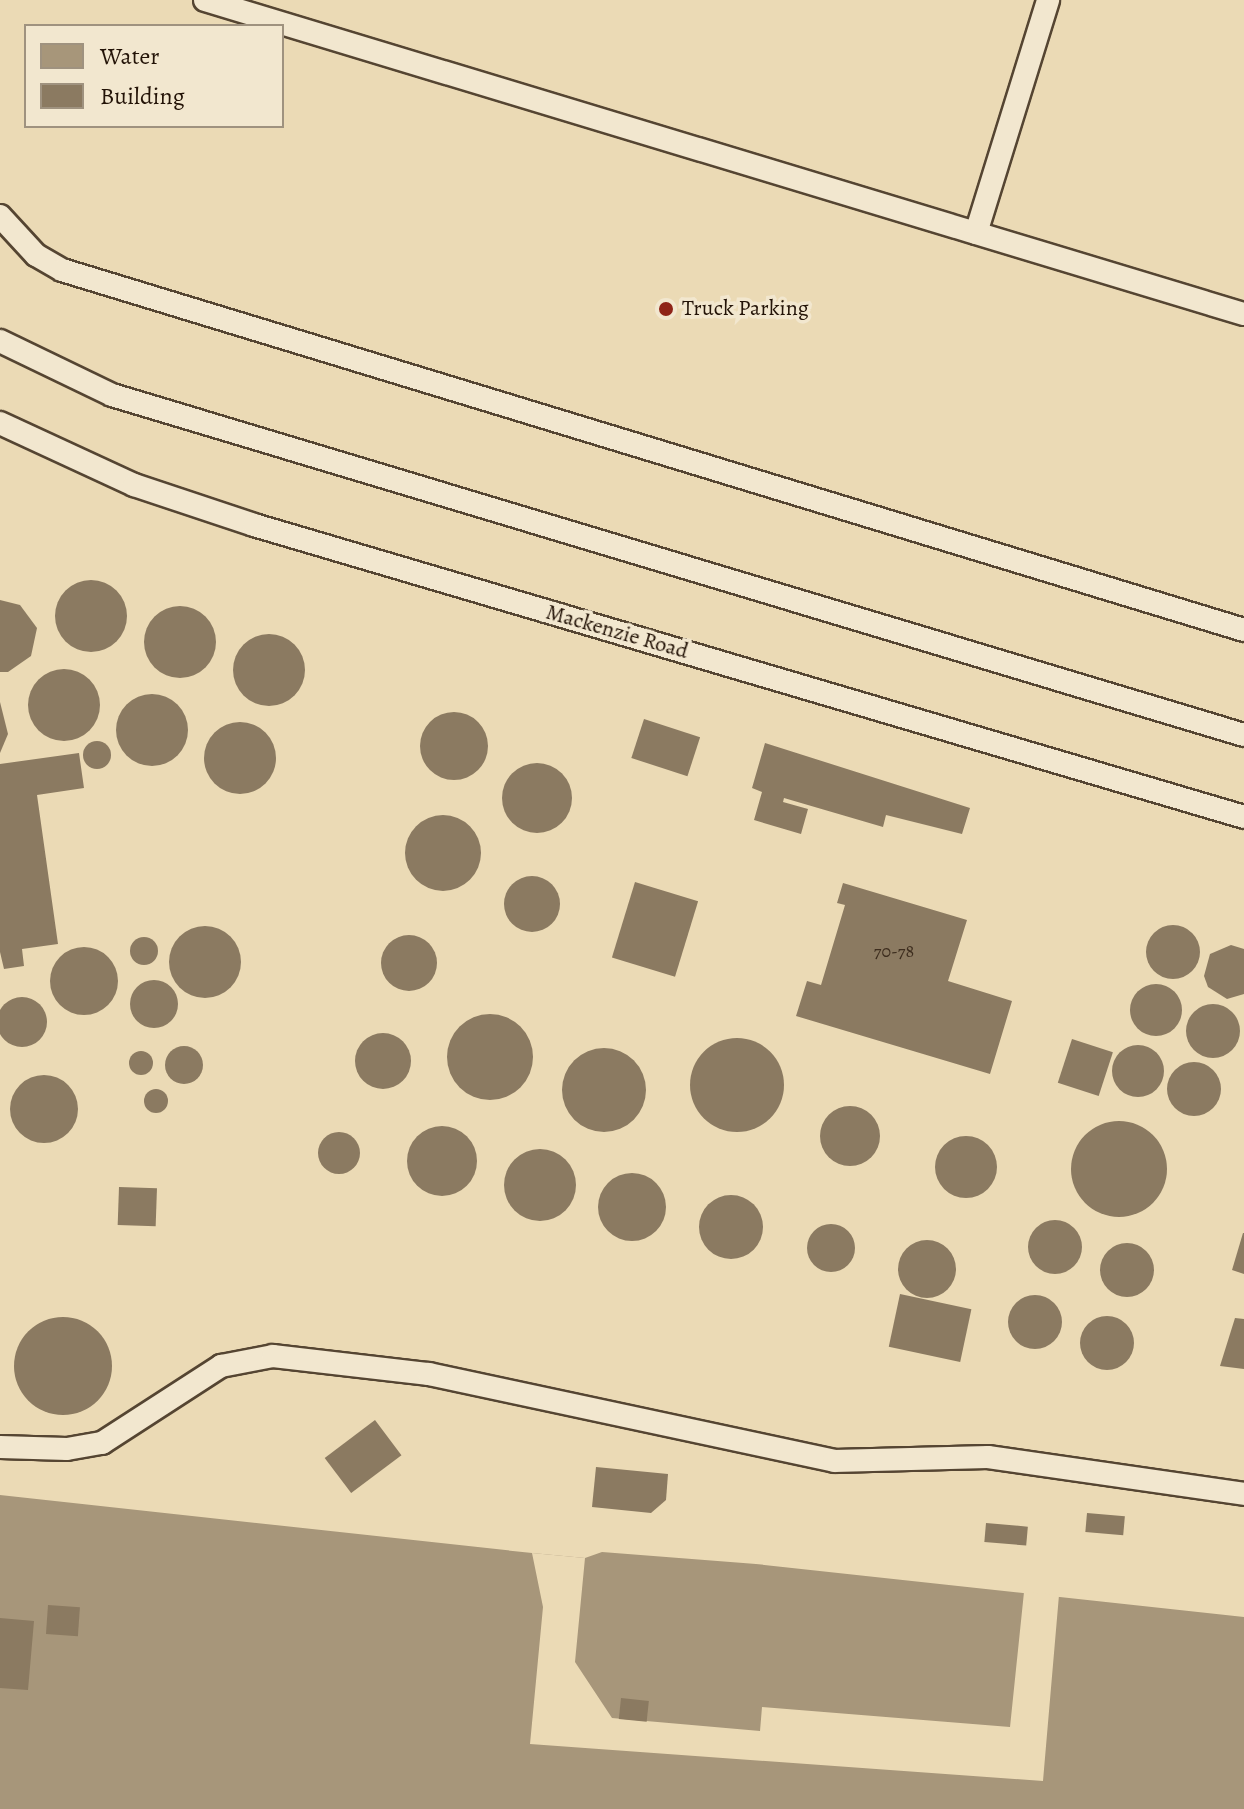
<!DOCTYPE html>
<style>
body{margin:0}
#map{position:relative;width:1244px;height:1809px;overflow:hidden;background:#ebdab5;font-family:Alegreya,serif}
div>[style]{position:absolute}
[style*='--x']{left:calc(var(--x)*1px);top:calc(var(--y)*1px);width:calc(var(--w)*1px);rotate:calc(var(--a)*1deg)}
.water>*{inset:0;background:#a7967a}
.pier>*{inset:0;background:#ebdab5}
.building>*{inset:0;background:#8b7a61;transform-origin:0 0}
.round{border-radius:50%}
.roads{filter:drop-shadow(2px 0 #554532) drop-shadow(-2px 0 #554532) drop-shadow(0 2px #554532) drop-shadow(0 -2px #554532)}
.lane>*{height:22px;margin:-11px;padding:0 11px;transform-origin:11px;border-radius:11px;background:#f2e7cf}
.dots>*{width:22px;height:22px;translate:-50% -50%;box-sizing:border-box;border:4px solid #f2e7cf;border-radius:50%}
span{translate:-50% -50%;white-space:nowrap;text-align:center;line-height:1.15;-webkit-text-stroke:7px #f2e7cf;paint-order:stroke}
.number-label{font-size:18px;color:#3d2d1e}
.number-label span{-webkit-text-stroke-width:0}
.poi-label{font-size:22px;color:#231307}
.left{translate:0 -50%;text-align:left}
.street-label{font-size:22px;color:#231307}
.legend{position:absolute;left:24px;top:24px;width:260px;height:104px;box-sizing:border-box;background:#f2e7cf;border:2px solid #9f927f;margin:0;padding:10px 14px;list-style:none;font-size:24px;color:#231307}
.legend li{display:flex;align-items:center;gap:16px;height:40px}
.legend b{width:40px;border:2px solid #9f927f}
</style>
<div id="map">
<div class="water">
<div style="clip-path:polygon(0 1495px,532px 1553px,585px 1558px,602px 1552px,756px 1564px,1244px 1617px,1244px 1809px,0 1809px)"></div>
</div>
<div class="pier">
<div style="clip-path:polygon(532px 1553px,585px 1558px,575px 1662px,612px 1718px,760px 1731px,762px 1707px,1010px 1727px,1024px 1592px,1059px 1595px,1043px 1781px,530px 1744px,543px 1607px)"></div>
</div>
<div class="building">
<div class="round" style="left:55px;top:580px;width:72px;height:72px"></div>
<div style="clip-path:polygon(0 600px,20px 605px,37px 628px,31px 656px,8px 672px,0 672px)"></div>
<div class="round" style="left:144px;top:606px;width:72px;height:72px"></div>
<div class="round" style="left:233px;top:634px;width:72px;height:72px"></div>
<div class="round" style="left:28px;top:669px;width:72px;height:72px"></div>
<div class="round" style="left:116px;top:694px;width:72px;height:72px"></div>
<div style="clip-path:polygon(0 702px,8px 734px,0 753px)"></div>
<div class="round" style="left:420px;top:712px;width:68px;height:68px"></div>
<div style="left:644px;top:719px;width:59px;height:41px;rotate:18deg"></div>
<div class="round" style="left:204px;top:722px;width:72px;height:72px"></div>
<div class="round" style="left:83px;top:741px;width:28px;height:28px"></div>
<div style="clip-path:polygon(765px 743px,970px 808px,962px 834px,886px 815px,883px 827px,784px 798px,783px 802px,808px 809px,801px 834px,754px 820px,762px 792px,752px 788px)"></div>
<div style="clip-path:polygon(79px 753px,84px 788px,37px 795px,58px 944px,22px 949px,24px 966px,4px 969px,0 952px,0 764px)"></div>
<div class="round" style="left:502px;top:763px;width:70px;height:70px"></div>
<div class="round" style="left:405px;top:815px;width:76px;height:76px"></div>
<div class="round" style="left:504px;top:876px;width:56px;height:56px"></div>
<div style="left:635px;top:882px;width:66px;height:79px;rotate:17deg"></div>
<div style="clip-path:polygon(843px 883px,967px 920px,948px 981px,1012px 1001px,990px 1074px,796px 1016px,807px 981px,821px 985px,845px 905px,837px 903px)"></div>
<div class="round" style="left:1146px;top:925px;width:54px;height:54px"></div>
<div class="round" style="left:169px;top:926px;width:72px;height:72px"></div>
<div class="round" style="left:381px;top:935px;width:56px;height:56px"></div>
<div class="round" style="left:130px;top:937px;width:28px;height:28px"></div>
<div style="clip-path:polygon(1231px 945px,1244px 949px,1244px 994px,1227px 999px,1208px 987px,1204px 976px,1210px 954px)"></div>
<div class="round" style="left:50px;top:947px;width:68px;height:68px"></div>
<div class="round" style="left:130px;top:980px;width:48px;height:48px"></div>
<div class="round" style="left:1130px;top:984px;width:52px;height:52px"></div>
<div class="round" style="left:-3px;top:997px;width:50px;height:50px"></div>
<div class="round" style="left:1186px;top:1004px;width:54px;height:54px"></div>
<div class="round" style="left:447px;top:1014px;width:86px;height:86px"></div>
<div class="round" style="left:355px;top:1033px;width:56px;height:56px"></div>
<div class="round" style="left:690px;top:1038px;width:94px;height:94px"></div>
<div style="left:1072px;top:1039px;width:43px;height:46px;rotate:18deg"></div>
<div class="round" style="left:1112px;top:1045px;width:52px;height:52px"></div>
<div class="round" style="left:165px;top:1046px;width:38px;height:38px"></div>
<div class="round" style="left:562px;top:1048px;width:84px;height:84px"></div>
<div class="round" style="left:129px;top:1051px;width:24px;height:24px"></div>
<div class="round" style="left:1167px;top:1062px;width:54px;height:54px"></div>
<div class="round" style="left:10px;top:1075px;width:68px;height:68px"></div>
<div class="round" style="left:144px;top:1089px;width:24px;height:24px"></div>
<div class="round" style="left:820px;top:1106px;width:60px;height:60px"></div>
<div class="round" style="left:1071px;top:1121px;width:96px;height:96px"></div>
<div class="round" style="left:407px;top:1126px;width:70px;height:70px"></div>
<div class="round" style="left:318px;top:1132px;width:42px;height:42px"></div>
<div class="round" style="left:935px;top:1136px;width:62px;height:62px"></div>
<div class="round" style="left:504px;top:1149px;width:72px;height:72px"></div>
<div class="round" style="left:598px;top:1173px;width:68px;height:68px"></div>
<div style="left:119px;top:1187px;width:38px;height:38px;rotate:2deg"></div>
<div class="round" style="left:699px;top:1195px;width:64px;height:64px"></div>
<div class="round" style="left:1028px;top:1220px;width:54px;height:54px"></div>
<div class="round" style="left:807px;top:1224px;width:48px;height:48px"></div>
<div style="clip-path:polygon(1243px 1233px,1244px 1233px,1244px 1274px,1232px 1270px)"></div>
<div class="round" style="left:898px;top:1240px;width:58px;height:58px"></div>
<div class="round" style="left:1100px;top:1243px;width:54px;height:54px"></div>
<div style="left:900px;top:1294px;width:73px;height:54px;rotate:12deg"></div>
<div class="round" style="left:1008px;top:1295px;width:54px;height:54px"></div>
<div class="round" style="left:1080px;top:1316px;width:54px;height:54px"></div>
<div class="round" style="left:14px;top:1317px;width:98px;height:98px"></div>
<div style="clip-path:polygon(1235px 1318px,1244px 1319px,1244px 1369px,1220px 1366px)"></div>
<div style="left:375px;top:1420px;width:44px;height:63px;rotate:53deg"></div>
<div style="clip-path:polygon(596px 1467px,668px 1474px,666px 1500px,651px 1513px,592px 1507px)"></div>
<div style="left:1087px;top:1513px;width:38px;height:19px;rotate:5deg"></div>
<div style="left:986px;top:1523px;width:42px;height:19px;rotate:5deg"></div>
<div style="left:48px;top:1605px;width:32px;height:29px;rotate:4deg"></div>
<div style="clip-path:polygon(0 1618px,34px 1621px,28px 1690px,0 1688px)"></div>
<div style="left:621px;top:1698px;width:28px;height:21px;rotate:6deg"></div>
</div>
<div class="roads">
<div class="lane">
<div style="--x:205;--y:0;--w:1085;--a:16.82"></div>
<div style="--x:0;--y:216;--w:53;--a:47.3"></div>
<div style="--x:36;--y:255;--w:30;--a:30"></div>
<div style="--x:62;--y:270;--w:1236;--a:16.94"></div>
<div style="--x:976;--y:233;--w:244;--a:-72.8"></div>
<div style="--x:0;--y:341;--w:124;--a:25.7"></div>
<div style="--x:112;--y:395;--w:1182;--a:16.72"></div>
<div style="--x:0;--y:423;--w:148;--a:24.8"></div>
<div style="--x:134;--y:485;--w:126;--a:18.4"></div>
<div style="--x:254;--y:525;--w:1032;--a:16.43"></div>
<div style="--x:0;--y:1447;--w:67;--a:1.7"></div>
<div style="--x:67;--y:1449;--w:36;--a:-10"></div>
<div style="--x:102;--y:1443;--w:142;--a:-32.9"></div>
<div style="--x:221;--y:1366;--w:53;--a:-10.9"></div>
<div style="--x:273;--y:1356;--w:157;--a:6.6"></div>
<div style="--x:429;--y:1374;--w:414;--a:12.1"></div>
<div style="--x:834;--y:1461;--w:154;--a:-1.5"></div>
<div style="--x:988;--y:1457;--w:259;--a:8.2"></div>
</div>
</div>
<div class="dots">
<div style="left:666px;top:309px;background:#8f2418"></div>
</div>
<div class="number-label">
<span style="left:894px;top:951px">70-78</span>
</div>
<div class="poi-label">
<span class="left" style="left:682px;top:309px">Truck Parking</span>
</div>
<div class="street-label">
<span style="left:617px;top:632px;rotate:16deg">Mackenzie Road</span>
</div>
<ul class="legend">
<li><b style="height:22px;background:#a7967a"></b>Water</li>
<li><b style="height:22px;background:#8b7a61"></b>Building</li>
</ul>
</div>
